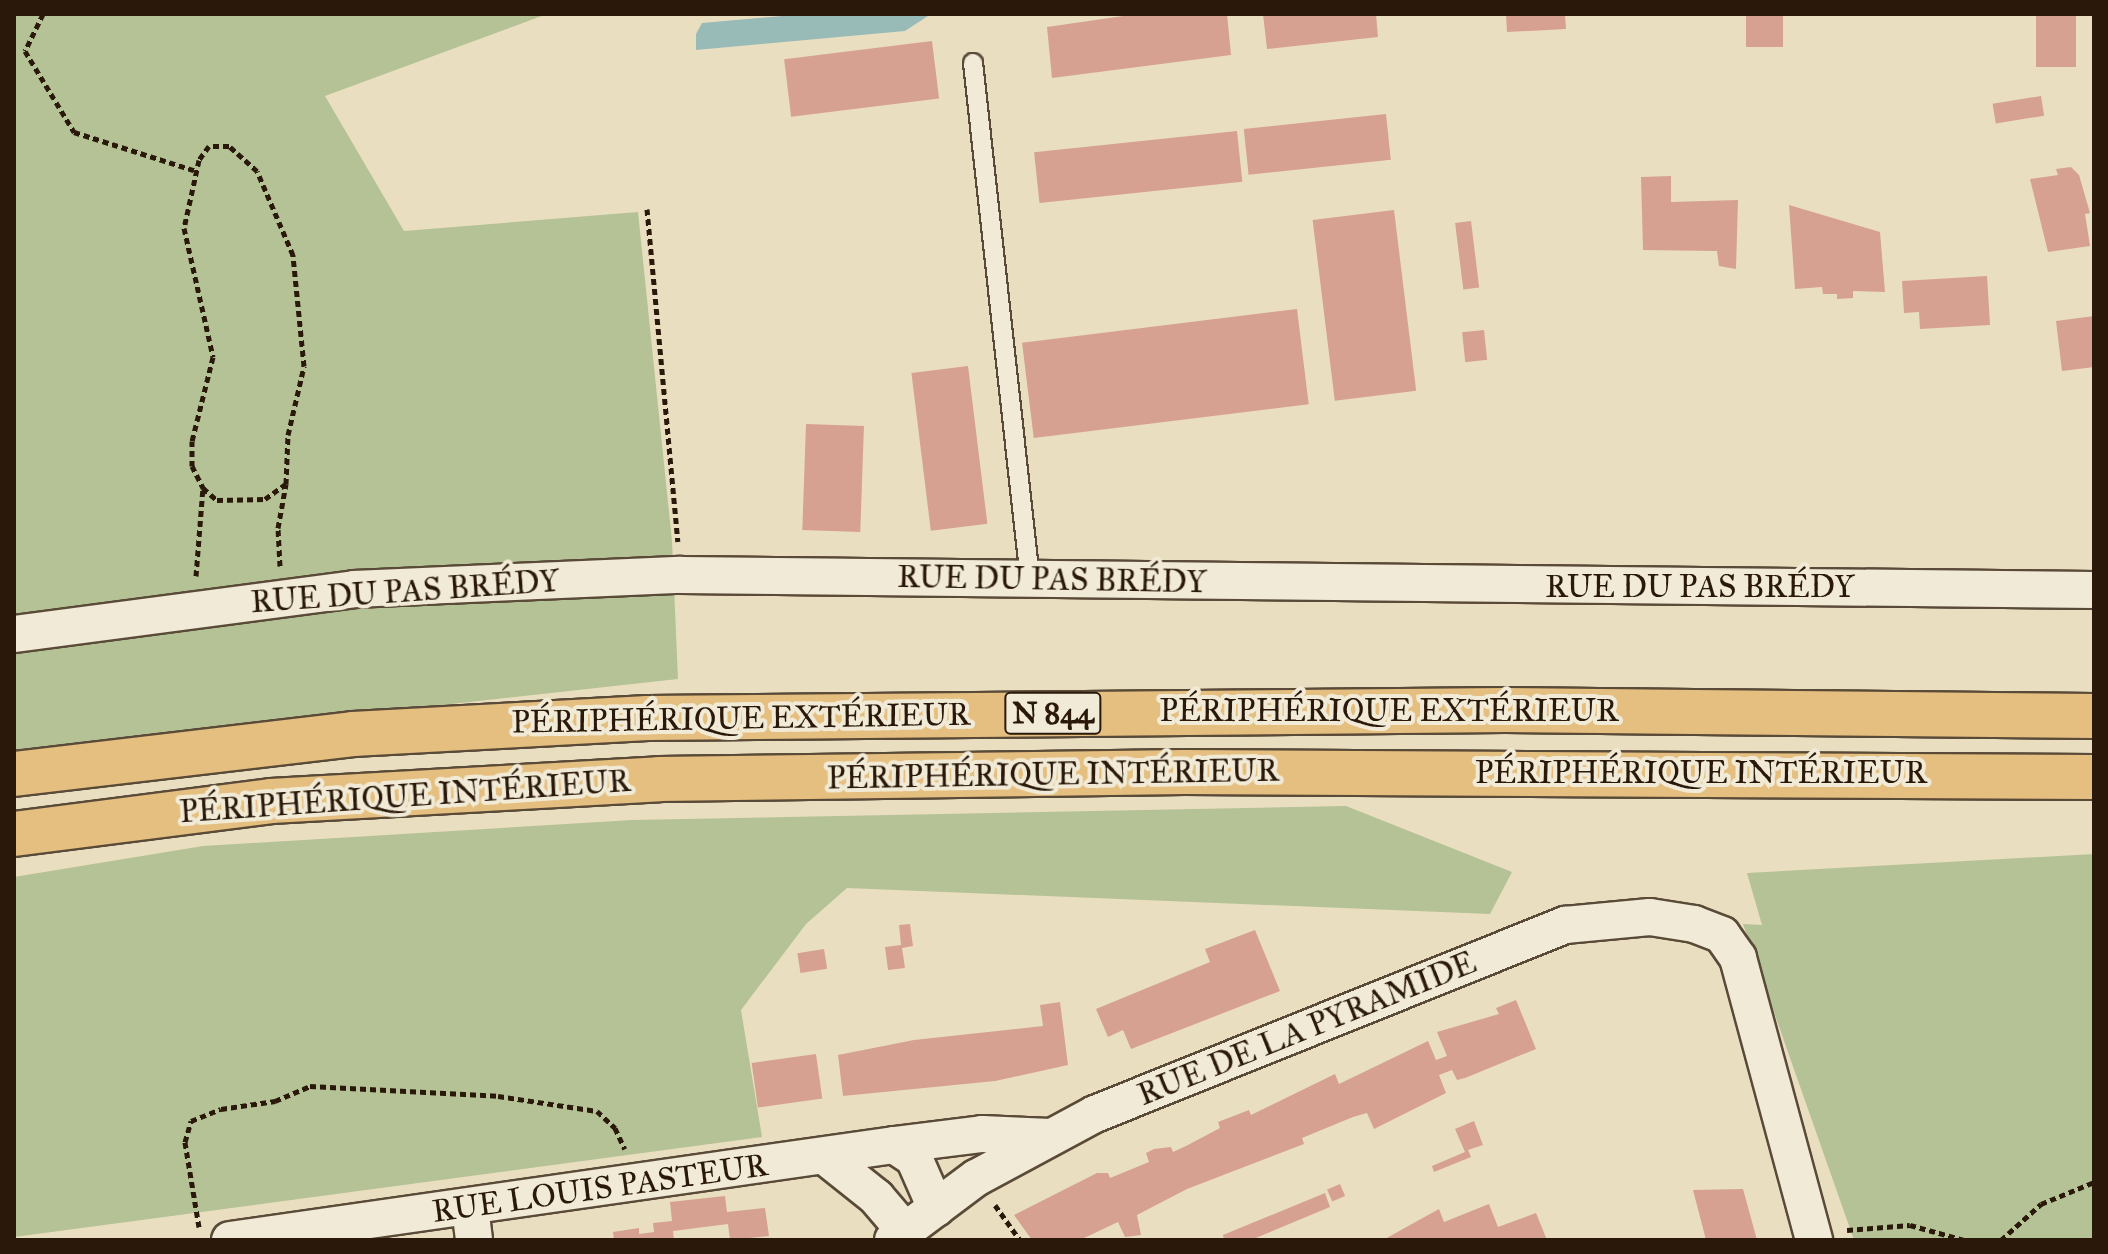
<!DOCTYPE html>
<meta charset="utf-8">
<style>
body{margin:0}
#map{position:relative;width:2108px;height:1254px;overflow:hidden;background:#eadec0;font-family:"IM FELL Great Primer",serif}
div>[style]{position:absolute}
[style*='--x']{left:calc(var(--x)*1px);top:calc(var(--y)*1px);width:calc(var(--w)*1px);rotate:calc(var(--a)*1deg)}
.green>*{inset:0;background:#b4c295}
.water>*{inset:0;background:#99bbb8}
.building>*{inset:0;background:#d6a190;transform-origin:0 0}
.path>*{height:5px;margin-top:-2.5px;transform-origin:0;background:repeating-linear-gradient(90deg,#2a190a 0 6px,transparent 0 10px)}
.roads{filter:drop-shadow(2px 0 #5a4a38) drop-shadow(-2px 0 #5a4a38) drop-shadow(0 2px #5a4a38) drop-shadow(0 -2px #5a4a38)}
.service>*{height:18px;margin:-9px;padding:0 9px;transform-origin:9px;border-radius:9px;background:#f1ead6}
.minor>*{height:36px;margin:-18px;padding:0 18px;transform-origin:18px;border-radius:18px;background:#f1ead6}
.trunk>*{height:44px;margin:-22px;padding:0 22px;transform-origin:22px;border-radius:22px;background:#e5bf80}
span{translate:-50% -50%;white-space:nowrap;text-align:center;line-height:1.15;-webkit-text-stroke:8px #f1ead6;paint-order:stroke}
.shield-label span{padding:2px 6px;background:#f1ead6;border:2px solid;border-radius:6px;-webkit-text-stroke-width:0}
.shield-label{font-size:30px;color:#2a190a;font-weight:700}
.street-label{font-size:32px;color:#2a190a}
.frame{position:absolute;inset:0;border:16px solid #2a190a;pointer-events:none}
</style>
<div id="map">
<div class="green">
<div style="clip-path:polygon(14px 14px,547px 14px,325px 96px,404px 231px,638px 212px,672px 541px,678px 679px,55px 748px,14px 757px)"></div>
<div style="clip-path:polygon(1346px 806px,1512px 872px,1490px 914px,847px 888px,806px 924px,741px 1010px,762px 1137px,14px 1237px,14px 877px,203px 846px,632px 820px)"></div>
<div style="clip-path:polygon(2094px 854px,2094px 1240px,1854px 1240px,1743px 924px,1762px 925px,1747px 873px)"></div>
</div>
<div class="water">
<div style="clip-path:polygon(805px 14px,931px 14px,905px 31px,696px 50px,696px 34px,702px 23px)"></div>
</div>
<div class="building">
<div style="clip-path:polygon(1137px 14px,1227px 14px,1231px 55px,1052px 78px,1047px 27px)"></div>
<div style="clip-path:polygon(1263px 14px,1376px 14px,1378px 37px,1267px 49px)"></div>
<div style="clip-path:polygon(1506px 14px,1565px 14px,1566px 29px,1507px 32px)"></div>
<div style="left:1746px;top:14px;width:37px;height:33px"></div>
<div style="left:2036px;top:14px;width:40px;height:53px"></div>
<div style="left:932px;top:41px;width:58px;height:149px;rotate:83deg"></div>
<div style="left:2041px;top:96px;width:20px;height:49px;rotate:81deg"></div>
<div style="left:1386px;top:114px;width:46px;height:143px;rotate:84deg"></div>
<div style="left:1237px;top:131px;width:51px;height:204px;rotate:84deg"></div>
<div style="clip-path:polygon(2056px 169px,2071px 167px,2079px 175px,2090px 213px,2085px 214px,2090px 246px,2048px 252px,2030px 179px,2058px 175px)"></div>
<div style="clip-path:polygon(1671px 176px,1671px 202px,1738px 200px,1736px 269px,1719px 266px,1717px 251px,1643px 250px,1641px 177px)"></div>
<div style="clip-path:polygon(1789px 205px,1880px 232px,1885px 292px,1853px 291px,1853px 298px,1837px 299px,1837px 294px,1823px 294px,1822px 287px,1795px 289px)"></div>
<div style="left:1394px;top:210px;width:182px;height:82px;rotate:83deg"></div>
<div style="left:1471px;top:221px;width:67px;height:16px;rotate:83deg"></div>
<div style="clip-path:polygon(1987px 276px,1990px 325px,1920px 329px,1919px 312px,1904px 313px,1902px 281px)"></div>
<div style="left:1297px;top:309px;width:96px;height:277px;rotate:83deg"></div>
<div style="clip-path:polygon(2094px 316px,2094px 367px,2062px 371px,2056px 321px)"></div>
<div style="left:1484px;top:330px;width:30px;height:22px;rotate:84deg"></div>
<div style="left:968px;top:366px;width:159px;height:57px;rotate:83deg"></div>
<div style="left:806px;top:424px;width:58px;height:106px;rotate:2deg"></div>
<div style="clip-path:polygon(910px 924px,913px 946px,902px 948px,905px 968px,888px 970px,885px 947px,901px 945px,899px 925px)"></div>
<div style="clip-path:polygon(1255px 930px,1280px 991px,1131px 1049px,1123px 1030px,1108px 1037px,1096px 1009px,1210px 962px,1205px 949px)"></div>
<div style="left:824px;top:949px;width:20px;height:27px;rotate:81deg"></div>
<div style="clip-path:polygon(1516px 1000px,1536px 1049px,1465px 1078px,1457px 1080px,1452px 1070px,1439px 1075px,1446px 1093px,1374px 1129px,1367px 1113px,1353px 1117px,1302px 1138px,1304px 1144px,1187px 1189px,1137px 1215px,1141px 1235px,1125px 1237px,1118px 1222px,1080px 1240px,1032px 1240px,1014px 1215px,1097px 1173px,1108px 1173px,1110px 1178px,1149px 1162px,1146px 1153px,1154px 1149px,1171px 1147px,1173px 1152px,1186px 1146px,1220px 1128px,1218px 1122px,1249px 1110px,1251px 1115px,1335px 1074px,1339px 1084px,1428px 1041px,1436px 1060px,1447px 1056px,1437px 1032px,1499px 1014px,1496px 1008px)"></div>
<div style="clip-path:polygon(1060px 1002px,1068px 1065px,995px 1081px,843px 1096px,838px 1055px,914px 1040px,1043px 1026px,1040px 1005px)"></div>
<div style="left:816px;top:1054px;width:45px;height:65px;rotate:82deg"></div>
<div style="clip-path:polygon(1474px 1121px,1483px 1145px,1468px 1150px,1471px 1157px,1434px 1172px,1432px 1166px,1465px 1152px,1455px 1129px)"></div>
<div style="left:1340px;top:1184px;width:13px;height:14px;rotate:67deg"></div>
<div style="clip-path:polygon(1743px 1189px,1757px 1240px,1706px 1240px,1693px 1190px)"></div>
<div style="clip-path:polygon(1325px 1193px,1330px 1207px,1251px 1240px,1224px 1240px,1223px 1235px)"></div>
<div style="clip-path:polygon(725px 1196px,727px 1212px,765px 1208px,769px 1236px,730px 1240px,728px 1224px,673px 1231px,674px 1240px,614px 1240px,613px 1232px,639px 1228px,639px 1234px,654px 1232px,653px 1223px,672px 1221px,670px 1202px)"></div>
<div style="clip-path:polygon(1489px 1204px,1498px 1227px,1536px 1213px,1547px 1240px,1383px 1240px,1439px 1209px,1444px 1222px)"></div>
</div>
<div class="path">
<div style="--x:43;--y:14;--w:41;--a:115.9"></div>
<div style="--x:25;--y:51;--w:95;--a:58.8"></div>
<div style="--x:74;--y:132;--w:128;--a:17.7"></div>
<div style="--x:647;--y:209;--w:334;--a:84.7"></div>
<div style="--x:280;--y:566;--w:38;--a:-93"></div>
<div style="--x:278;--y:528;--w:45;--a:-79.7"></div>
<div style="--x:286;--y:484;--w:49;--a:-87.7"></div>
<div style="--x:288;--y:435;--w:71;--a:-76.9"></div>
<div style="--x:304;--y:366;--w:112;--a:-95.7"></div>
<div style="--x:293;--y:255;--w:91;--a:-113.2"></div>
<div style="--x:257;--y:171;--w:38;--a:-138"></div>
<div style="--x:229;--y:146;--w:20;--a:180"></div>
<div style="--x:209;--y:146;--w:17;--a:126"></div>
<div style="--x:199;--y:160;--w:70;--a:102.4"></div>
<div style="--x:184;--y:228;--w:132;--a:77.3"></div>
<div style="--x:213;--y:357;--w:87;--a:104"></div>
<div style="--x:192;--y:441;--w:25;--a:90"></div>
<div style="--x:192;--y:466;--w:25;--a:63"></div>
<div style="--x:203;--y:488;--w:18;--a:41"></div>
<div style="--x:217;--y:500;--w:48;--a:-1.2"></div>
<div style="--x:265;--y:499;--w:26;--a:-36"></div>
<div style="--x:196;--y:576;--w:88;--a:-85.5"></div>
<div style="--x:995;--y:1205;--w:43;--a:54.5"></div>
<div style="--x:199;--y:1227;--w:86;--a:-99.4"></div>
<div style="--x:185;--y:1142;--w:22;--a:-74"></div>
<div style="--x:191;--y:1121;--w:32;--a:-22"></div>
<div style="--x:221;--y:1109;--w:55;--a:-8.4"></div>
<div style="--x:275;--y:1101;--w:38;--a:-23"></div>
<div style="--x:310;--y:1086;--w:188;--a:3"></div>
<div style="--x:498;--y:1096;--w:100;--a:8.6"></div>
<div style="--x:597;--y:1111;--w:25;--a:43"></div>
<div style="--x:615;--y:1128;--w:23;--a:65"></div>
<div style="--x:1847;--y:1230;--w:63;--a:-4.5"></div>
<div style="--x:1910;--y:1225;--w:56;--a:15.5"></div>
<div style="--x:2001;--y:1240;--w:54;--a:-42"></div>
<div style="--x:2041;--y:1204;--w:57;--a:-22.5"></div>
</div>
<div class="roads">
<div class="service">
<div style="--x:973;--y:63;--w:519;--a:83.7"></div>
</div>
<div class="minor">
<div style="--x:14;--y:634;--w:343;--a:-7.5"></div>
<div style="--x:354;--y:589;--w:327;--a:-2.5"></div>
<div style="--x:681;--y:575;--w:1413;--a:0.61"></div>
<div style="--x:894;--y:1145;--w:24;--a:33"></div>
<div style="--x:914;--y:1158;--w:55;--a:66.3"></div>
<div style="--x:827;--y:1158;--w:63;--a:38.5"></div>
<div style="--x:876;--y:1197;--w:45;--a:49.5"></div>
<div style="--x:470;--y:1207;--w:33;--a:83"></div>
<div style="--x:230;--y:1240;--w:671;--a:-8.14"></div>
<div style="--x:894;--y:1145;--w:89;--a:-7.1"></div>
<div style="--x:982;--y:1134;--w:68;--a:2.5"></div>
<div style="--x:893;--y:1240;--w:104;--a:-36.8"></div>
<div style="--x:976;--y:1178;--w:135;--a:-28.3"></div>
<div style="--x:1095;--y:1114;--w:507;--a:-21.91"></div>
<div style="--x:1565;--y:925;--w:85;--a:-5.4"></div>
<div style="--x:1650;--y:917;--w:45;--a:9"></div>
<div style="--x:1694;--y:924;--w:30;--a:21"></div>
<div style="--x:1722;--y:935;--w:28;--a:55"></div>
<div style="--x:1738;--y:958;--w:292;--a:74.9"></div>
</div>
<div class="trunk">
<div style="--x:14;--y:774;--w:341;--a:-6.7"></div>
<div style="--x:353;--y:734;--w:295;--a:-3.1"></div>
<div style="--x:648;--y:718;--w:857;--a:-0.53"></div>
<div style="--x:1505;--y:710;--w:589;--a:0.58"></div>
<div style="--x:14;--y:834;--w:259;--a:-7.3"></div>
<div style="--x:271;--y:801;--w:389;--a:-3.2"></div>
<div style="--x:659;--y:779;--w:526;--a:-0.76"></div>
<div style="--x:1185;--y:772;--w:909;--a:0.32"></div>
</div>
</div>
<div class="shield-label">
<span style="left:1053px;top:713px">N 844</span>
</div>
<div class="street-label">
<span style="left:1052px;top:580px;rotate:1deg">RUE DU PAS BRÉDY</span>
<span style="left:1700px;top:587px">RUE DU PAS BRÉDY</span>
<span style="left:405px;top:592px;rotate:-4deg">RUE DU PAS BRÉDY</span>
<span style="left:1389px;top:711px">PÉRIPHÉRIQUE EXTÉRIEUR</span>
<span style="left:741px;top:719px;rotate:-1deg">PÉRIPHÉRIQUE EXTÉRIEUR</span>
<span style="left:1701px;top:773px">PÉRIPHÉRIQUE INTÉRIEUR</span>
<span style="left:1053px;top:775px;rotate:-1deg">PÉRIPHÉRIQUE INTÉRIEUR</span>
<span style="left:405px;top:797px;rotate:-4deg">PÉRIPHÉRIQUE INTÉRIEUR</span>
<span style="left:1307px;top:1029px;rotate:-22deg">RUE DE LA PYRAMIDE</span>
<span style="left:600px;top:1189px;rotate:-8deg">RUE LOUIS PASTEUR</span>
</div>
<div class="frame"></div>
</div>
